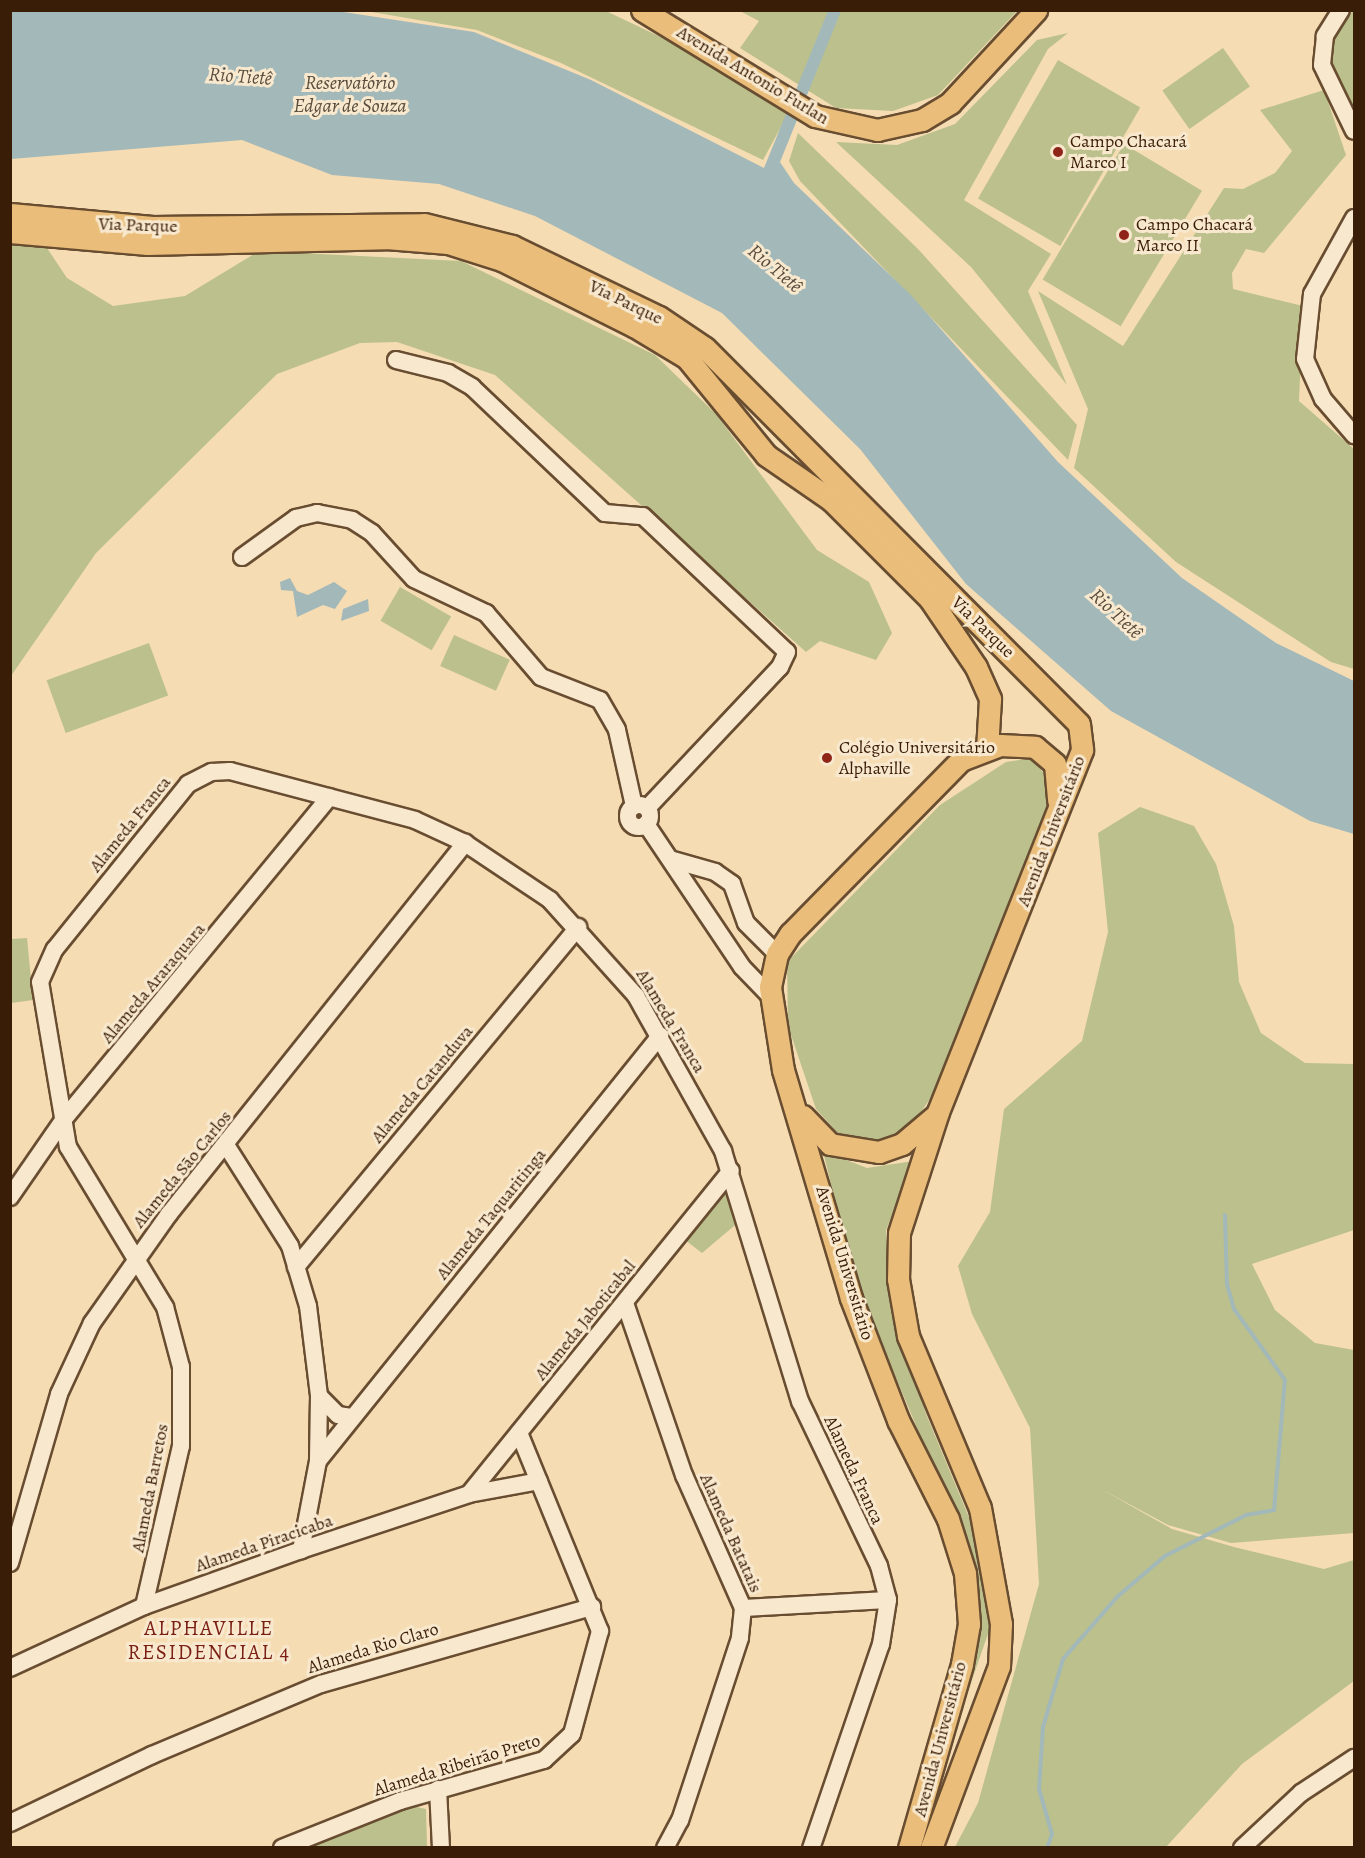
<!DOCTYPE html>
<meta charset="utf-8">
<style>
body{margin:0}
#map{position:relative;width:1365px;height:1858px;overflow:hidden;background:#f5dcb3;font-family:Alegreya,serif}
div>[style]{position:absolute}
[style*='--x']{left:calc(var(--x)*1px);top:calc(var(--y)*1px);width:calc(var(--w)*1px);rotate:calc(var(--a)*1deg)}
.green>*{inset:0;background:#bbc08c;transform-origin:0 0}
.water>*{inset:0;background:#a2b8b9}
.stream>*{height:4px;margin:-2px;padding:0 2px;transform-origin:2px;border-radius:2px;background:#a2b8b9}
.roads{filter:drop-shadow(2px 0 #694d31) drop-shadow(-2px 0 #694d31) drop-shadow(0 2px #694d31) drop-shadow(0 -2px #694d31)}
.minor>*{height:16px;margin:-8px;padding:0 8px;transform-origin:8px;border-radius:8px;background:#f8e8ce}
.minor>.ring{margin:-8px;padding:0;box-sizing:content-box;background:none;border:16px solid #f8e8ce;border-radius:50%}
.major>*{height:21px;margin:-10.5px;padding:0 10.5px;transform-origin:10.5px;border-radius:10.5px;background:#eabe7a}
.dots>*{width:16px;height:16px;translate:-50% -50%;box-sizing:border-box;border:3px solid #f8e8ce;border-radius:50%}
span{translate:-50% -50%;white-space:nowrap;text-align:center;line-height:1.15;-webkit-text-stroke:6px #f8e8ce;paint-order:stroke}
.street-label{font-size:18px;color:#3a1d06}
.poi-label{font-size:18px;color:#3a1d06}
.left{translate:0 -50%;text-align:left}
.water-label{font-size:20px;color:#594c3c;font-style:italic}
.quarter-label{font-size:21px;color:#7a1f14;letter-spacing:1.5px}
.frame{position:absolute;inset:0;border:12px solid #3a1d06;pointer-events:none}
</style>
<div id="map">
<div class="green">
<div style="clip-path:polygon(366px 11px,606px 11px,671px 42px,788px 114px,763px 160px,561px 63px,477px 30px)"></div>
<div style="clip-path:polygon(740px 11px,1017px 11px,938px 95px,893px 111px,836px 108px,740px 48px,759px 21px)"></div>
<div style="clip-path:polygon(1354px 11px,1354px 105px,1351px 108px,1330px 74px,1330px 42px,1339px 20px)"></div>
<div style="clip-path:polygon(1068px 33px,1048px 49px,964px 200px,1051px 254px,1028px 291px,1067px 385px,971px 267px,836px 142px,897px 145px,955px 124px,1037px 40px)"></div>
<div style="left:1223px;top:48px;width:47px;height:74px;rotate:55deg"></div>
<div style="left:1058px;top:60px;width:95px;height:160px;rotate:30deg"></div>
<div style="clip-path:polygon(1324px 90px,1346px 155px,1264px 253px,1246px 249px,1232px 273px,1233px 289px,1303px 306px,1299px 401px,1354px 449px,1354px 669px,1331px 662px,1176px 562px,1074px 468px,1088px 409px,1038px 291px,1123px 346px,1224px 188px,1243px 189px,1275px 173px,1292px 151px,1260px 110px)"></div>
<div style="clip-path:polygon(798px 133px,918px 249px,1077px 425px,1068px 460px,800px 181px,789px 161px)"></div>
<div style="left:1124px;top:144px;width:91px;height:158px;rotate:31deg"></div>
<div style="clip-path:polygon(10px 241px,45px 245px,67px 278px,113px 306px,185px 296px,259px 251px,461px 261px,655px 355px,716px 414px,817px 550px,869px 582px,892px 633px,876px 660px,820px 641px,806px 652px,495px 375px,397px 342px,360px 343px,277px 374px,96px 553px,11px 676px)"></div>
<div style="left:400px;top:587px;width:59px;height:39px;rotate:30deg"></div>
<div style="left:454px;top:635px;width:61px;height:34px;rotate:24deg"></div>
<div style="left:149px;top:643px;width:56px;height:109px;rotate:70deg"></div>
<div style="clip-path:polygon(1032px 758px,1051px 783px,1049px 813px,943px 1080px,905px 1135px,882px 1146px,845px 1141px,816px 1109px,788px 1026px,787px 962px,940px 805px,1006px 762px)"></div>
<div style="clip-path:polygon(1140px 807px,1194px 826px,1216px 864px,1234px 926px,1239px 982px,1261px 1033px,1305px 1063px,1354px 1064px,1354px 1230px,1252px 1264px,1275px 1310px,1315px 1343px,1354px 1350px,1354px 1533px,1231px 1543px,1168px 1525px,1101px 1489px,1172px 1529px,1234px 1547px,1324px 1569px,1354px 1560px,1354px 1681px,1242px 1764px,1166px 1847px,955px 1847px,978px 1803px,1039px 1584px,1030px 1428px,972px 1314px,958px 1266px,990px 1212px,1004px 1109px,1082px 1041px,1108px 932px,1098px 833px)"></div>
<div style="clip-path:polygon(27px 938px,33px 1000px,11px 1003px,11px 939px)"></div>
<div style="clip-path:polygon(823px 1151px,867px 1168px,914px 1161px,886px 1230px,889px 1284px,899px 1334px,926px 1414px,978px 1539px,990px 1628px,928px 1807px,976px 1628px,938px 1478px,853px 1275px)"></div>
<div style="clip-path:polygon(728px 1189px,740px 1221px,702px 1253px,685px 1240px)"></div>
<div style="clip-path:polygon(412px 1806px,426px 1809px,427px 1847px,308px 1848px)"></div>
</div>
<div class="water">
<div style="clip-path:polygon(10px 11px,337px 11px,474px 32px,591px 80px,764px 168px,828px 11px,841px 11px,780px 162px,794px 183px,910px 294px,1058px 462px,1182px 578px,1276px 643px,1354px 681px,1354px 834px,1310px 821px,1111px 711px,966px 584px,860px 449px,722px 313px,535px 216px,439px 184px,332px 175px,242px 140px,11px 159px)"></div>
<div style="clip-path:polygon(290px 578px,297px 591px,308px 595px,334px 582px,347px 591px,335px 609px,323px 605px,297px 617px,293px 591px,281px 590px,280px 582px)"></div>
<div style="clip-path:polygon(368px 599px,369px 611px,341px 621px,343px 609px)"></div>
</div>
<div class="stream">
<div style="--x:1047;--y:1848;--w:15;--a:-70"></div>
<div style="--x:1052;--y:1834;--w:47;--a:-106.1"></div>
<div style="--x:1039;--y:1789;--w:62;--a:-86.3"></div>
<div style="--x:1043;--y:1727;--w:71;--a:-73.6"></div>
<div style="--x:1063;--y:1659;--w:82;--a:-48.9"></div>
<div style="--x:1117;--y:1597;--w:63;--a:-40.5"></div>
<div style="--x:1165;--y:1556;--w:91;--a:-26.8"></div>
<div style="--x:1246;--y:1515;--w:28;--a:-10"></div>
<div style="--x:1274;--y:1510;--w:130;--a:-85.2"></div>
<div style="--x:1285;--y:1380;--w:87;--a:-125.7"></div>
<div style="--x:1234;--y:1309;--w:26;--a:-106"></div>
<div style="--x:1227;--y:1284;--w:69;--a:-91.7"></div>
</div>
<div class="roads">
<div class="minor">
<div style="--x:1341;--y:10;--w:31;--a:122"></div>
<div style="--x:1325;--y:36;--w:29;--a:96"></div>
<div style="--x:1322;--y:65;--w:73;--a:64.1"></div>
<div style="--x:1354;--y:218;--w:87;--a:118.9"></div>
<div style="--x:1312;--y:294;--w:65;--a:96.1"></div>
<div style="--x:1305;--y:359;--w:44;--a:65.8"></div>
<div style="--x:1323;--y:399;--w:48;--a:49.3"></div>
<div style="--x:396;--y:360;--w:54;--a:14"></div>
<div style="--x:448;--y:373;--w:28;--a:30"></div>
<div style="--x:472;--y:387;--w:183;--a:43.5"></div>
<div style="--x:605;--y:513;--w:38;--a:5"></div>
<div style="--x:643;--y:516;--w:198;--a:43.4"></div>
<div style="--x:787;--y:652;--w:17;--a:115"></div>
<div style="--x:780;--y:667;--w:194;--a:133.3"></div>
<div style="--x:242;--y:557;--w:67;--a:-35.8"></div>
<div style="--x:296;--y:518;--w:22;--a:-13"></div>
<div style="--x:317;--y:513;--w:36;--a:11"></div>
<div style="--x:352;--y:520;--w:24;--a:33"></div>
<div style="--x:372;--y:533;--w:62;--a:47.6"></div>
<div style="--x:414;--y:579;--w:80;--a:25.3"></div>
<div style="--x:486;--y:613;--w:84;--a:49.3"></div>
<div style="--x:541;--y:677;--w:63;--a:21.3"></div>
<div style="--x:600;--y:700;--w:34;--a:60"></div>
<div style="--x:617;--y:730;--w:78;--a:77.4"></div>
<div class="ring" style="left:628px;top:805px;width:6px;height:6px"></div>
<div style="--x:646;--y:824;--w:172;--a:56.1"></div>
<div style="--x:742;--y:967;--w:40;--a:46"></div>
<div style="--x:673;--y:860;--w:44;--a:15.9"></div>
<div style="--x:715;--y:872;--w:21;--a:35"></div>
<div style="--x:732;--y:884;--w:41;--a:70.3"></div>
<div style="--x:746;--y:923;--w:44;--a:45"></div>
<div style="--x:226;--y:1145;--w:120;--a:57.6"></div>
<div style="--x:290;--y:1246;--w:63;--a:73.3"></div>
<div style="--x:308;--y:1306;--w:91;--a:83"></div>
<div style="--x:319;--y:1396;--w:65;--a:90.9"></div>
<div style="--x:318;--y:1461;--w:91;--a:100.8"></div>
<div style="--x:10;--y:1197;--w:95;--a:-55.3"></div>
<div style="--x:64;--y:1119;--w:417;--a:-50.5"></div>
<div style="--x:296;--y:1267;--w:442;--a:-50.3"></div>
<div style="--x:625;--y:1303;--w:182;--a:71.1"></div>
<div style="--x:684;--y:1475;--w:145;--a:66.1"></div>
<div style="--x:743;--y:1608;--w:30;--a:96"></div>
<div style="--x:740;--y:1638;--w:192;--a:108.2"></div>
<div style="--x:680;--y:1820;--w:32;--a:118"></div>
<div style="--x:319;--y:1396;--w:27;--a:45"></div>
<div style="--x:338;--y:1415;--w:15;--a:8"></div>
<div style="--x:318;--y:1461;--w:546;--a:-51.18"></div>
<div style="--x:469;--y:1494;--w:416;--a:-51"></div>
<div style="--x:10;--y:1563;--w:176;--a:-73.8"></div>
<div style="--x:59;--y:1394;--w:78;--a:-65.1"></div>
<div style="--x:92;--y:1323;--w:133;--a:-54.8"></div>
<div style="--x:169;--y:1214;--w:475;--a:-51.4"></div>
<div style="--x:144;--y:1606;--w:164;--a:-77"></div>
<div style="--x:181;--y:1446;--w:79;--a:-90"></div>
<div style="--x:181;--y:1367;--w:62;--a:-104.9"></div>
<div style="--x:165;--y:1307;--w:187;--a:-121.2"></div>
<div style="--x:68;--y:1147;--w:167;--a:-99.6"></div>
<div style="--x:40;--y:982;--w:36;--a:-66"></div>
<div style="--x:55;--y:949;--w:212;--a:-51.1"></div>
<div style="--x:188;--y:784;--w:27;--a:-27"></div>
<div style="--x:212;--y:772;--w:18;--a:-3"></div>
<div style="--x:230;--y:771;--w:191;--a:14.8"></div>
<div style="--x:415;--y:820;--w:55;--a:24.7"></div>
<div style="--x:465;--y:843;--w:102;--a:33.8"></div>
<div style="--x:550;--y:900;--w:129;--a:48.1"></div>
<div style="--x:636;--y:996;--w:178;--a:60.7"></div>
<div style="--x:723;--y:1151;--w:262;--a:72.9"></div>
<div style="--x:800;--y:1401;--w:183;--a:64.4"></div>
<div style="--x:879;--y:1566;--w:35;--a:75"></div>
<div style="--x:888;--y:1600;--w:45;--a:99"></div>
<div style="--x:881;--y:1644;--w:216;--a:108.9"></div>
<div style="--x:743;--y:1608;--w:145;--a:-3.2"></div>
<div style="--x:10;--y:1668;--w:148;--a:-24.8"></div>
<div style="--x:144;--y:1606;--w:167;--a:-19.6"></div>
<div style="--x:301;--y:1550;--w:177;--a:-18.4"></div>
<div style="--x:469;--y:1494;--w:71;--a:-10.5"></div>
<div style="--x:438;--y:1789;--w:59;--a:87.1"></div>
<div style="--x:10;--y:1823;--w:157;--a:-25.6"></div>
<div style="--x:152;--y:1755;--w:183;--a:-22.8"></div>
<div style="--x:321;--y:1684;--w:282;--a:-15.9"></div>
<div style="--x:282;--y:1848;--w:127;--a:-21.7"></div>
<div style="--x:400;--y:1801;--w:150;--a:-15.9"></div>
<div style="--x:544;--y:1760;--w:38;--a:-43"></div>
<div style="--x:572;--y:1734;--w:107;--a:-74.8"></div>
<div style="--x:600;--y:1631;--w:214;--a:-112.2"></div>
<div style="--x:1242;--y:1848;--w:81;--a:-43"></div>
<div style="--x:1301;--y:1793;--w:64;--a:-33.4"></div>
</div>
<div class="major">
<div style="--x:642;--y:10;--w:203;--a:31.5"></div>
<div style="--x:815;--y:116;--w:64;--a:12.7"></div>
<div style="--x:877;--y:130;--w:46;--a:-12.5"></div>
<div style="--x:922;--y:120;--w:33;--a:-31"></div>
<div style="--x:950;--y:103;--w:127;--a:-47.2"></div>
<div style="--x:10;--y:214;--w:143;--a:5.2"></div>
<div style="--x:152;--y:227;--w:272;--a:-0.6"></div>
<div style="--x:424;--y:224;--w:91;--a:14"></div>
<div style="--x:512;--y:246;--w:163;--a:25.8"></div>
<div style="--x:659;--y:317;--w:55;--a:34"></div>
<div style="--x:705;--y:348;--w:530;--a:45.15"></div>
<div style="--x:1079;--y:724;--w:26;--a:83"></div>
<div style="--x:1082;--y:750;--w:390;--a:111.7"></div>
<div style="--x:938;--y:1112;--w:127;--a:107.9"></div>
<div style="--x:899;--y:1233;--w:46;--a:91.2"></div>
<div style="--x:898;--y:1279;--w:58;--a:80"></div>
<div style="--x:908;--y:1336;--w:186;--a:67.3"></div>
<div style="--x:980;--y:1508;--w:118;--a:79.7"></div>
<div style="--x:1001;--y:1624;--w:42;--a:92.7"></div>
<div style="--x:999;--y:1666;--w:194;--a:110.5"></div>
<div style="--x:10;--y:232;--w:138;--a:5"></div>
<div style="--x:147;--y:244;--w:239;--a:-1.4"></div>
<div style="--x:386;--y:238;--w:62;--a:4.6"></div>
<div style="--x:448;--y:243;--w:57;--a:17.5"></div>
<div style="--x:502;--y:260;--w:148;--a:26.6"></div>
<div style="--x:634;--y:326;--w:62;--a:31.1"></div>
<div style="--x:687;--y:358;--w:125;--a:50.8"></div>
<div style="--x:766;--y:455;--w:79;--a:34.7"></div>
<div style="--x:831;--y:500;--w:140;--a:45"></div>
<div style="--x:930;--y:599;--w:82;--a:55.9"></div>
<div style="--x:976;--y:667;--w:35;--a:66"></div>
<div style="--x:990;--y:699;--w:50;--a:93.4"></div>
<div style="--x:803;--y:1116;--w:39;--a:46"></div>
<div style="--x:830;--y:1144;--w:50;--a:9.3"></div>
<div style="--x:879;--y:1152;--w:24;--a:-19"></div>
<div style="--x:902;--y:1144;--w:43;--a:-40.3"></div>
<div style="--x:909;--y:1848;--w:191;--a:-73.9"></div>
<div style="--x:962;--y:1664;--w:41;--a:-80.1"></div>
<div style="--x:969;--y:1624;--w:51;--a:-94.5"></div>
<div style="--x:965;--y:1573;--w:57;--a:-107.5"></div>
<div style="--x:948;--y:1519;--w:111;--a:-116.8"></div>
<div style="--x:898;--y:1420;--w:131;--a:-111.1"></div>
<div style="--x:851;--y:1298;--w:238;--a:-106.6"></div>
<div style="--x:783;--y:1070;--w:84;--a:-98.9"></div>
<div style="--x:770;--y:987;--w:34;--a:-78"></div>
<div style="--x:777;--y:954;--w:24;--a:-57"></div>
<div style="--x:790;--y:934;--w:244;--a:-45.5"></div>
<div style="--x:961;--y:760;--w:42;--a:-21"></div>
<div style="--x:1000;--y:745;--w:35;--a:3"></div>
<div style="--x:1035;--y:747;--w:26;--a:40"></div>
<div style="--x:1055;--y:764;--w:37;--a:85"></div>
</div>
</div>
<div class="dots">
<div style="left:1058px;top:152px;background:#8f2418"></div>
<div style="left:1124px;top:235px;background:#8f2418"></div>
<div style="left:827px;top:758px;background:#8f2418"></div>
</div>
<div class="street-label">
<span style="left:753px;top:75px;rotate:31deg">Avenida Antonio Furlan</span>
<span style="left:138px;top:225px;rotate:2deg">Via Parque</span>
<span style="left:626px;top:302px;rotate:26deg">Via Parque</span>
<span style="left:983px;top:627px;rotate:44deg">Via Parque</span>
<span style="left:130px;top:824px;rotate:-51deg">Alameda Franca</span>
<span style="left:1051px;top:831px;rotate:-69deg">Avenida Universitário</span>
<span style="left:153px;top:983px;rotate:-50deg">Alameda Araraquara</span>
<span style="left:671px;top:1021px;rotate:59deg">Alameda Franca</span>
<span style="left:422px;top:1084px;rotate:-50deg">Alameda Catanduva</span>
<span style="left:182px;top:1169px;rotate:-51deg">Alameda São Carlos</span>
<span style="left:491px;top:1214px;rotate:-51deg">Alameda Taquaritinga</span>
<span style="left:845px;top:1263px;rotate:73deg">Avenida Universitário</span>
<span style="left:585px;top:1320px;rotate:-51deg">Alameda Jaboticabal</span>
<span style="left:854px;top:1470px;rotate:65deg">Alameda Franca</span>
<span style="left:150px;top:1488px;rotate:-79deg">Alameda Barretos</span>
<span style="left:731px;top:1533px;rotate:66deg">Alameda Batatais</span>
<span style="left:264px;top:1543px;rotate:-19deg">Alameda Piracicaba</span>
<span style="left:373px;top:1648px;rotate:-17deg">Alameda Rio Claro</span>
<span style="left:940px;top:1739px;rotate:-75deg">Avenida Universitário</span>
<span style="left:457px;top:1765px;rotate:-17deg">Alameda Ribeirão Preto</span>
</div>
<div class="poi-label">
<span class="left" style="left:1070px;top:152px">Campo Chacará<br>Marco I</span>
<span class="left" style="left:1136px;top:235px">Campo Chacará<br>Marco II</span>
<span class="left" style="left:839px;top:758px">Colégio Universitário<br>Alphaville</span>
</div>
<div class="water-label">
<span style="left:240px;top:76px;rotate:4deg">Rio Tietê</span>
<span style="left:350px;top:94px">Reservatório<br>Edgar de Souza</span>
<span style="left:775px;top:268px;rotate:40deg">Rio Tietê</span>
<span style="left:1116px;top:613px;rotate:43deg">Rio Tietê</span>
</div>
<div class="quarter-label">
<span style="left:209px;top:1640px">ALPHAVILLE<br>RESIDENCIAL 4</span>
</div>
<div class="frame"></div>
</div>
